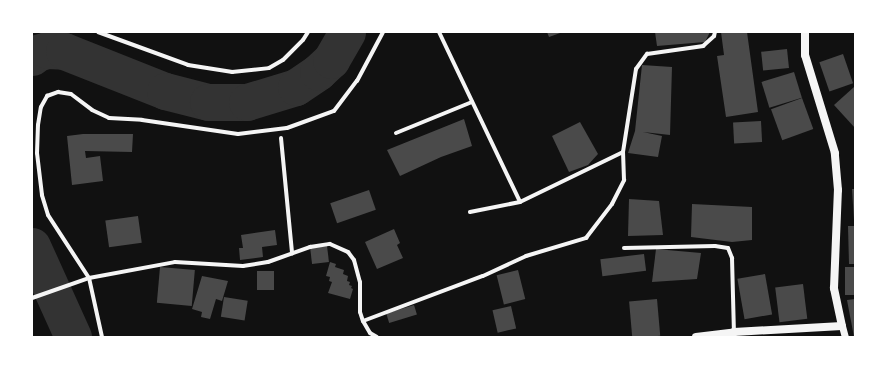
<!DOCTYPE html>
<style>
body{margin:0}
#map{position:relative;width:887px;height:369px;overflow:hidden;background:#111;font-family:"Crimson Pro",serif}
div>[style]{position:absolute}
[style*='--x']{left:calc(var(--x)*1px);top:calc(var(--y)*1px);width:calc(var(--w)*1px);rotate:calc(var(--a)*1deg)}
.river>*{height:37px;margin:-18.5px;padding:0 18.5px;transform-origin:18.5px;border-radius:18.5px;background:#333}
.building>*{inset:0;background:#4a4a4a;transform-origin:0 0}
.minor>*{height:4px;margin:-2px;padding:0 2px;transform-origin:2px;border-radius:2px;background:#f5f5f5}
.tertiary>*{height:7px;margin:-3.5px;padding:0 3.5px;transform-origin:3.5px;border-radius:3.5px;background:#f5f5f5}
.secondary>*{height:8px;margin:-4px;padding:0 4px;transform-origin:4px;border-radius:4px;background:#f5f5f5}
span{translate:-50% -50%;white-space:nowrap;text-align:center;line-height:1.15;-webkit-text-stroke:4px #fff;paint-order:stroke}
.frame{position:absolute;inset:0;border:33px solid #fff;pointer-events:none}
</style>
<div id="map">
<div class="river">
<div style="--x:32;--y:57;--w:6;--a:-39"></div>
<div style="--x:37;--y:53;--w:10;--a:-17"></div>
<div style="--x:47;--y:50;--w:17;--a:3"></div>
<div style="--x:64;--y:51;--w:109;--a:21.6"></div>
<div style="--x:165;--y:91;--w:44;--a:14.3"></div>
<div style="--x:208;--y:102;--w:39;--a:0"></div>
<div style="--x:247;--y:102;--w:51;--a:-17"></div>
<div style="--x:296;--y:87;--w:27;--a:-34"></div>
<div style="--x:318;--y:72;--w:18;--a:-43"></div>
<div style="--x:331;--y:60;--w:32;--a:-60"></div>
<div style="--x:32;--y:246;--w:100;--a:65.7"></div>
</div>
<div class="building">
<div style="clip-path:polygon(547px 32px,563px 32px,549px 37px)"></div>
<div style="clip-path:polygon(655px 32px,710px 32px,705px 42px,657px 46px)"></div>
<div style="clip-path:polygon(721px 32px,747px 32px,758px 112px,726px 117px,717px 56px,724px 55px)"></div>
<div style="left:787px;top:49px;width:19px;height:26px;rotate:84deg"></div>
<div style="left:843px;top:54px;width:31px;height:25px;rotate:71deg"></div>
<div style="clip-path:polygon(642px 65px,672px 67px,670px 135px,643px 132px,662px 136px,658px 157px,628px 153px,635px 131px)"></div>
<div style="left:794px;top:72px;width:27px;height:34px;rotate:73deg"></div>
<div style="clip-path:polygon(854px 87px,855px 88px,855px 128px,834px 105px)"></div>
<div style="left:802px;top:98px;width:33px;height:33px;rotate:70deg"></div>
<div style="clip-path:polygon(464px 119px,472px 146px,441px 157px,400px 176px,387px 150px)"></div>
<div style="left:761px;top:121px;width:21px;height:28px;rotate:87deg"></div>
<div style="clip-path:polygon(580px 122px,598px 154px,588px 165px,569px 172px,552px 136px)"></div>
<div style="clip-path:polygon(83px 134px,133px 134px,132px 152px,85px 151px,86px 158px,100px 156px,103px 181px,72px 185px,67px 136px)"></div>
<div style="clip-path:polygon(852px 189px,855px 189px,855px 220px,854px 220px)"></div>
<div style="left:369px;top:190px;width:21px;height:41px;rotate:71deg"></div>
<div style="clip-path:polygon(629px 199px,659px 201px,663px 235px,628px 236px)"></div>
<div style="clip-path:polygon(692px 204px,752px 207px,752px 240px,732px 242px,691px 237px)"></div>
<div style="left:138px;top:216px;width:27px;height:33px;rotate:82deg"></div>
<div style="clip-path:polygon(848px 226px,855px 226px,855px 264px,849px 264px)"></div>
<div style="clip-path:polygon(394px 229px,400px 243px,397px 245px,403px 258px,377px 269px,365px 242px)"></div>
<div style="clip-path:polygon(275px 230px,277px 245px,262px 247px,263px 257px,240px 260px,239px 248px,243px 248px,241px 235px)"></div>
<div style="left:327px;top:246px;width:16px;height:17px;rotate:83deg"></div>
<div style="clip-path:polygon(656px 249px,701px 253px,697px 279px,652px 282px)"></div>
<div style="left:644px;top:254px;width:17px;height:44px;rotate:83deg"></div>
<div style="clip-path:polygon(330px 262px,336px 264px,335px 267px,344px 270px,343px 274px,348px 276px,347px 281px,350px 282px,349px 285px,352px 286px,351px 288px,353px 289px,350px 299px,328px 293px,332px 282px,329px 281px,330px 277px,326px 276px)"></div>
<div style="left:160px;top:267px;width:35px;height:36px;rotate:5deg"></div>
<div style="left:855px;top:267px;width:28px;height:10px;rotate:90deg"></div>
<div style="left:518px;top:270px;width:30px;height:22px;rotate:76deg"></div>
<div style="left:257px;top:271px;width:17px;height:19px"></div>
<div style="left:765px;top:274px;width:41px;height:28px;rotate:80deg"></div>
<div style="clip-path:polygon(202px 276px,228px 281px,222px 301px,216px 299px,210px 319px,201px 317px,202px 312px,192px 309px)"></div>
<div style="left:803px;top:284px;width:35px;height:28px;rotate:83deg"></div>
<div style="left:224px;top:297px;width:24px;height:20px;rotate:9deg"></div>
<div style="left:657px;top:299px;width:37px;height:28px;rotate:85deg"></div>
<div style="clip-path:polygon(855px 299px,855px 337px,854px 337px,847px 300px)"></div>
<div style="left:414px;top:305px;width:10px;height:29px;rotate:73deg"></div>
<div style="left:511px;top:306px;width:23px;height:19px;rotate:77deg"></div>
</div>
<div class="minor">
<div style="--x:98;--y:32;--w:96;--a:20.1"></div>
<div style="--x:188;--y:65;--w:45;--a:9"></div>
<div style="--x:232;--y:72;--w:37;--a:-6"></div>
<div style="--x:269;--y:68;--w:16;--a:-30"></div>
<div style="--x:283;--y:60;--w:28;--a:-45"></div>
<div style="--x:303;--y:40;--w:9;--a:-58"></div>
<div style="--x:439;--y:32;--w:188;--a:64.5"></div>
<div style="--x:396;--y:133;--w:82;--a:-22.2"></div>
<div style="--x:281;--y:138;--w:116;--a:84.5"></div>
<div style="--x:470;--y:212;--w:51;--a:-11.3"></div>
<div style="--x:520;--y:202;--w:114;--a:-25.9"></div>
<div style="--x:624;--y:248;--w:91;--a:-1.3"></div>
<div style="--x:715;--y:246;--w:13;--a:9"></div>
<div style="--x:728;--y:248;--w:11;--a:68"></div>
<div style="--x:732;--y:258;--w:74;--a:88.5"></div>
<div style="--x:32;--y:298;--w:60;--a:-19.3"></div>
<div style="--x:89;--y:278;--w:87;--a:-10.5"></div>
<div style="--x:175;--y:262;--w:68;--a:3.4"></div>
<div style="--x:243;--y:266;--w:25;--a:-9"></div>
<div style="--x:268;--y:262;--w:45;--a:-19.7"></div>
<div style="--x:310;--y:247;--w:20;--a:-9"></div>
<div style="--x:330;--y:244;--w:20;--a:24"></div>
<div style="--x:348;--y:252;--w:10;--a:53"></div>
<div style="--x:354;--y:260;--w:23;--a:75"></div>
<div style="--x:360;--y:282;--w:30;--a:90"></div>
<div style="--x:360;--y:312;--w:9;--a:72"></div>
<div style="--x:363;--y:321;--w:14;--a:60"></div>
<div style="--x:370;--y:333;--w:8;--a:30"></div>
<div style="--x:363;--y:321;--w:128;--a:-20.6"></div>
<div style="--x:483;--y:276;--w:47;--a:-24.9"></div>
<div style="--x:526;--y:256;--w:63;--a:-16.7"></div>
<div style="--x:586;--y:238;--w:43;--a:-52.6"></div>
<div style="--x:612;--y:204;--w:27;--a:-63"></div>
<div style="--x:624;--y:180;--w:28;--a:-92"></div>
<div style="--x:623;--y:152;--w:84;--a:-81.1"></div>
<div style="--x:636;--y:69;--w:19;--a:-54"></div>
<div style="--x:647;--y:54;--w:57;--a:-8.1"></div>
<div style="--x:703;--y:46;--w:15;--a:-42"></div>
<div style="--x:714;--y:36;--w:4;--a:-76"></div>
<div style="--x:102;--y:337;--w:60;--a:-102.4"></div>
<div style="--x:89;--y:278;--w:75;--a:-123.1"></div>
<div style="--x:48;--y:215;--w:21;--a:-107"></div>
<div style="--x:42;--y:195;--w:42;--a:-96.8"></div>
<div style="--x:37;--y:153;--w:28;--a:-88"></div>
<div style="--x:38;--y:125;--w:18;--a:-81"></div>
<div style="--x:41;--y:107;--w:13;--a:-61"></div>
<div style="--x:47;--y:96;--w:12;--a:-20"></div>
<div style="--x:58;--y:92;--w:13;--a:9"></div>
<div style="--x:71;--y:94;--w:26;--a:37"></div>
<div style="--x:92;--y:110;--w:19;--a:25"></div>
<div style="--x:109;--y:118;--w:33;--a:3"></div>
<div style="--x:142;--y:120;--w:97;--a:8.3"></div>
<div style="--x:238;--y:134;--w:49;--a:-7"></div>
<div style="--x:287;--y:128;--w:50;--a:-19.9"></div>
<div style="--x:334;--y:111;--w:38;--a:-53"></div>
<div style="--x:357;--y:81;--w:55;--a:-62"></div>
</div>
<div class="tertiary">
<div style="--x:842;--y:326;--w:11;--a:75"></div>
</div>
<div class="secondary">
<div style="--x:696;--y:337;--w:38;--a:-7"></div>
<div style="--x:734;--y:332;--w:108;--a:-3.2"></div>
<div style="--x:842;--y:326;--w:39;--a:-102"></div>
<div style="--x:834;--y:288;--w:98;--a:-87.7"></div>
<div style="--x:838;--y:190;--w:37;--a:-95"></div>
<div style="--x:835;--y:153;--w:102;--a:-107"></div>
<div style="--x:805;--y:55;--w:23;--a:-90"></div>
</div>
<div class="frame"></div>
</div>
